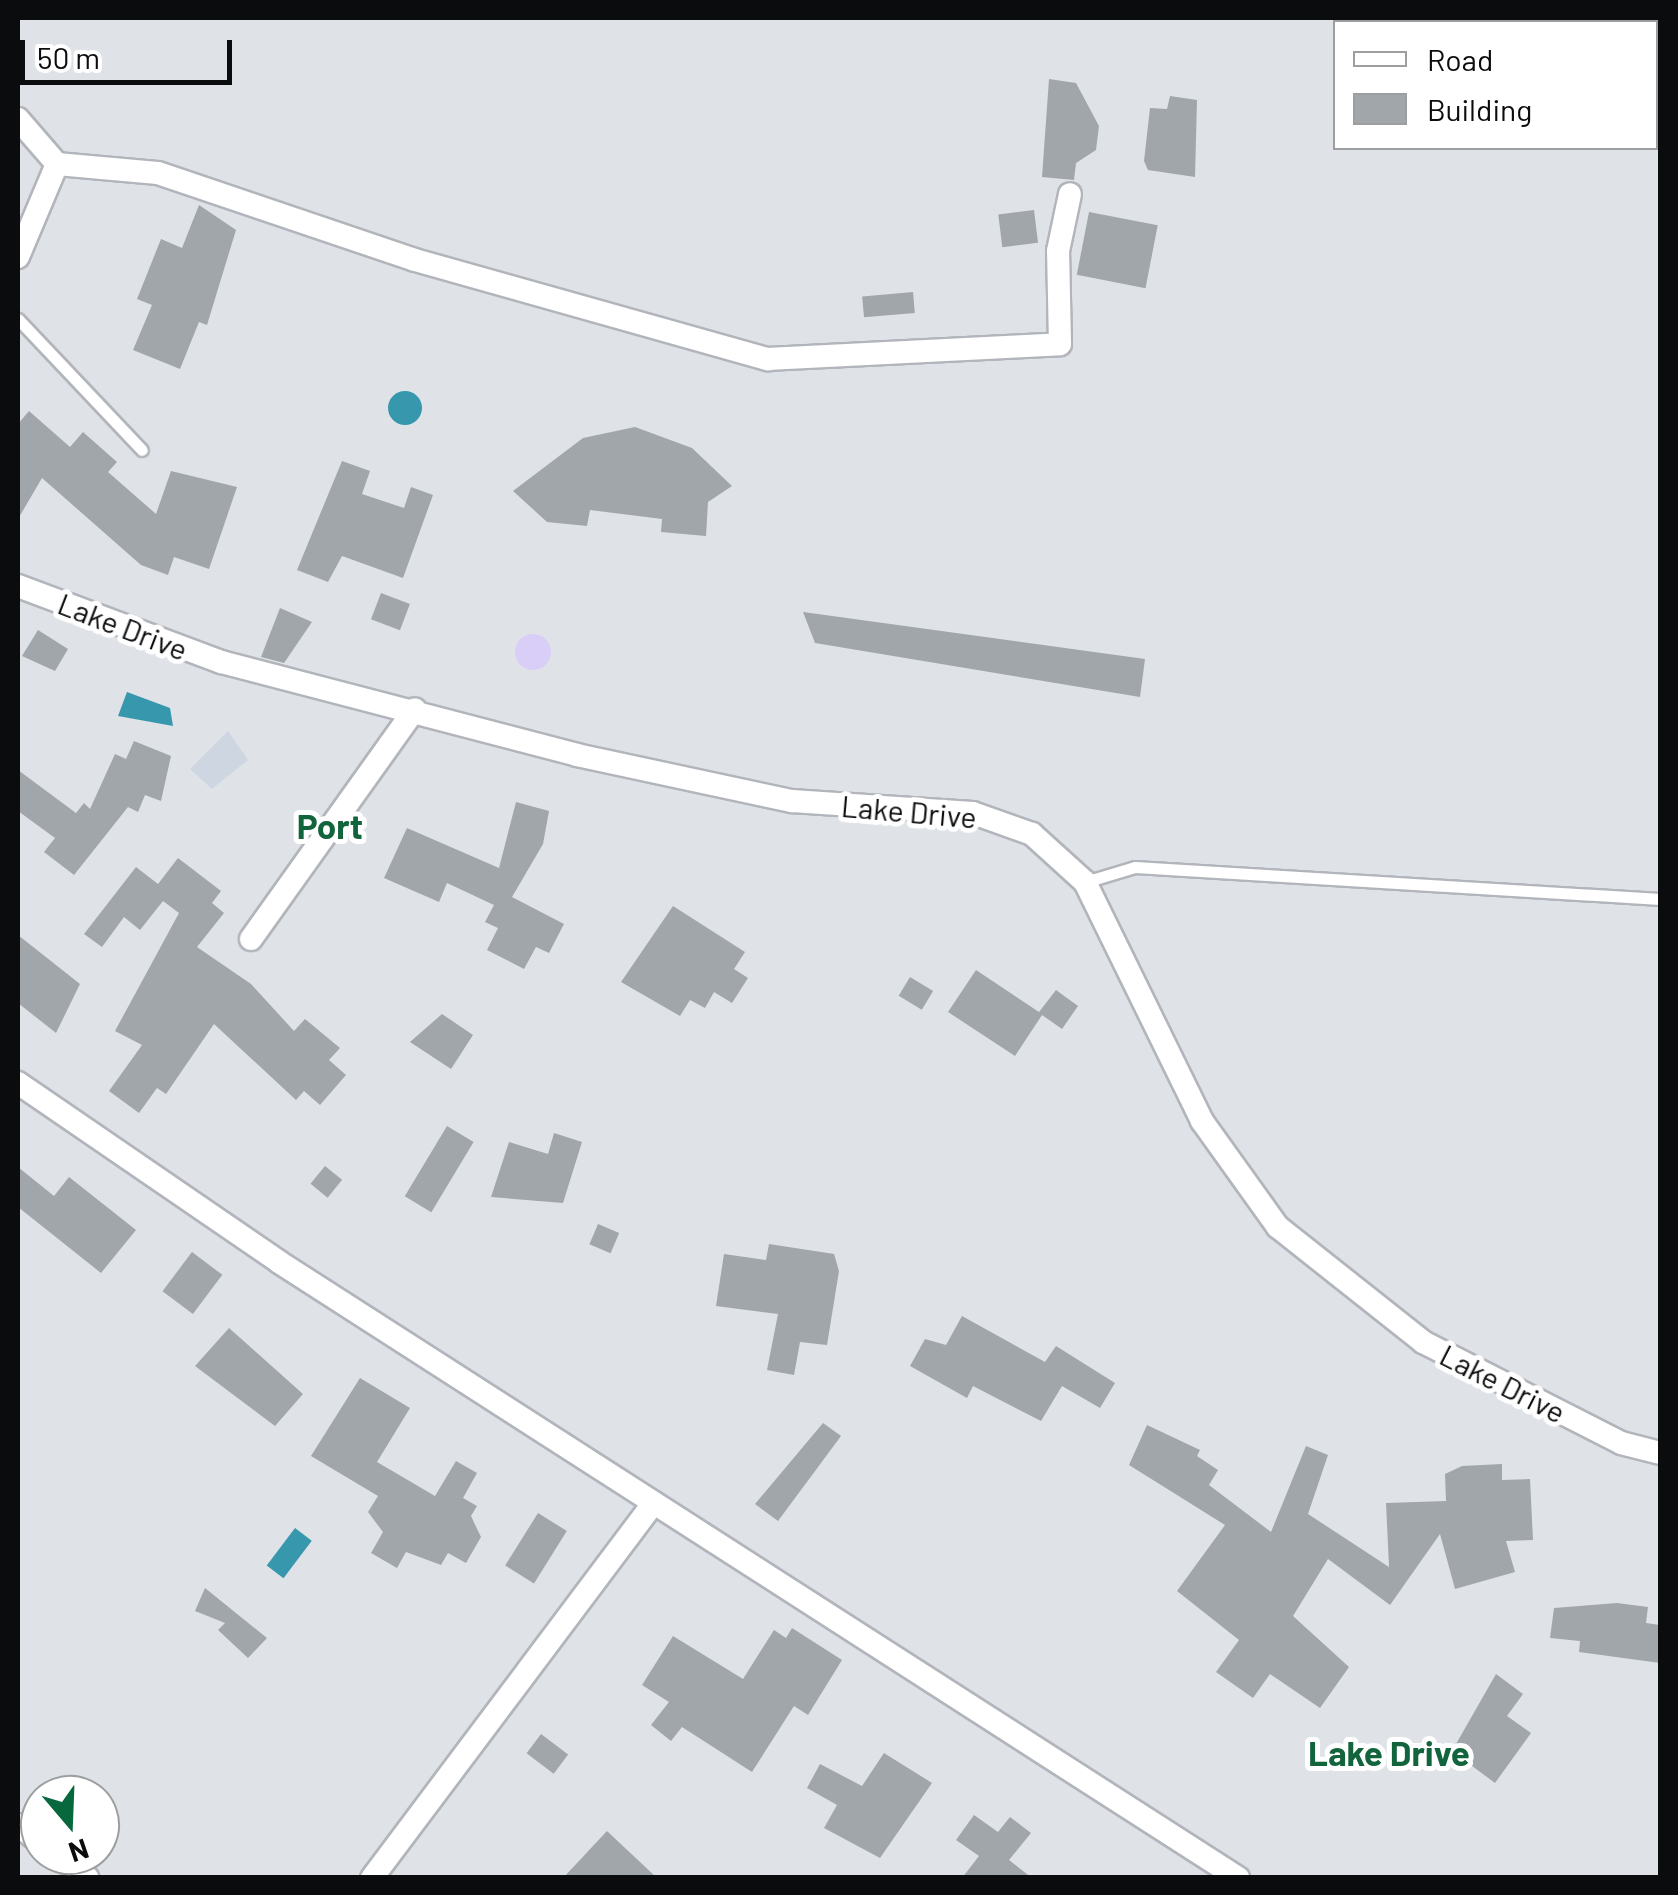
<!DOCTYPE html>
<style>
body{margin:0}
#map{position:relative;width:1678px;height:1895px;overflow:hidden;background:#dfe3e8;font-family:Barlow,sans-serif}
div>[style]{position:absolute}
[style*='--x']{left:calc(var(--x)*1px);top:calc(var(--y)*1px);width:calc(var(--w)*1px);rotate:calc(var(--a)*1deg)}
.built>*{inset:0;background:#ced6e2}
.green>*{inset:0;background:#d8cef8}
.round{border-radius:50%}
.water>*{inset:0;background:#3697ad;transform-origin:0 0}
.building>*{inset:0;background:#a0a6a9;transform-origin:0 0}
.roads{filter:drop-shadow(2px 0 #b2b5bb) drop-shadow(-2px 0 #b2b5bb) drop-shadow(0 2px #b2b5bb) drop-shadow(0 -2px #b2b5bb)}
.lane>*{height:11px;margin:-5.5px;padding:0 5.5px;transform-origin:5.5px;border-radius:5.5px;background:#fff}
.street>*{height:22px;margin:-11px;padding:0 11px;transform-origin:11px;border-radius:11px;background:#fff}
span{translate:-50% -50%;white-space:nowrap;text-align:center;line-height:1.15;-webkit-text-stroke:10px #fff;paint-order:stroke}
.street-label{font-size:30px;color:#0b0c0e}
.quarter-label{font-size:35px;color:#12643c;font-weight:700}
.frame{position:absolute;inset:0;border:20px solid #0b0c0e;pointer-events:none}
.legend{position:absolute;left:1333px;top:20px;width:325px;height:130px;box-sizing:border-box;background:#fff;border:2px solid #9d9e9f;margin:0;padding:12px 18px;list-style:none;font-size:30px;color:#0b0c0e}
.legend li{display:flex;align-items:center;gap:20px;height:50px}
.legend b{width:50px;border:2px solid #9d9e9f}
.north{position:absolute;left:20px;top:1775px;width:100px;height:100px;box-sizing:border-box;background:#fff;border:2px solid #9d9e9f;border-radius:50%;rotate:161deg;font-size:28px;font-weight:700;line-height:40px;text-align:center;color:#0b0c0e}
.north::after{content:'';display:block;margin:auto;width:35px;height:45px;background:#07683d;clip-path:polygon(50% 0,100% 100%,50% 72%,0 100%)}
.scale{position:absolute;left:20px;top:40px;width:212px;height:45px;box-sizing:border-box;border:5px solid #0b0c0e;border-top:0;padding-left:12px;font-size:30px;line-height:35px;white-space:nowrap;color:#0b0c0e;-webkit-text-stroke:8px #fff;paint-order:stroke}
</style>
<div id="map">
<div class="built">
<div style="clip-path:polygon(228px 731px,248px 760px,212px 789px,190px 769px)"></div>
</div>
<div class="green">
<div class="round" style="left:515px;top:634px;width:36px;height:36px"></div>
</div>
<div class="water">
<div class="round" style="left:388px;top:391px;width:34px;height:34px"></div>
<div style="clip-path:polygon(127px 692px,170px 708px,173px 726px,118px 716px)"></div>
<div style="left:295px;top:1528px;width:21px;height:47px;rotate:37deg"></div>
</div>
<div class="building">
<div style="clip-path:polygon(1049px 79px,1076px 83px,1099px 126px,1096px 150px,1076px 163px,1074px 180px,1042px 177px)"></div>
<div style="clip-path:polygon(1170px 96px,1197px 100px,1195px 177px,1148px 170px,1144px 161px,1150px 108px,1167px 109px)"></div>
<div style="clip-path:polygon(199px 205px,236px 230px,207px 325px,199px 322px,180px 369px,133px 350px,152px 305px,137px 299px,161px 239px,182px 248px)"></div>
<div style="left:1034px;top:210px;width:33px;height:36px;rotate:83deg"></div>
<div style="left:1089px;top:212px;width:70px;height:64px;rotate:11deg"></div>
<div style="left:913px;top:292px;width:21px;height:51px;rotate:85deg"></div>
<div style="clip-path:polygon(29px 411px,70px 447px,83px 432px,117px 462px,108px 472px,156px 514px,171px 471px,237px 487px,209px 569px,174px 557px,168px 575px,141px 565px,42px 478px,18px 519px,18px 424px)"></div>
<div style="clip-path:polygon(635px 427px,692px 448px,732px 486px,708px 502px,706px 536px,661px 532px,662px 519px,590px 510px,587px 526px,547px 522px,513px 491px,583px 438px)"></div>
<div style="clip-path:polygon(342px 461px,370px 471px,362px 494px,404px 508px,411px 487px,433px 495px,403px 578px,342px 556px,328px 582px,297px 570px)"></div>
<div style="left:381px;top:593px;width:31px;height:28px;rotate:21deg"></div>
<div style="clip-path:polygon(280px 608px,312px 622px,284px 663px,261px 657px)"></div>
<div style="clip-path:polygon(803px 612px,1145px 659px,1140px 697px,815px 643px)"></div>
<div style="clip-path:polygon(38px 630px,68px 649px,55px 671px,22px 656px)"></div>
<div style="clip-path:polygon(134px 741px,171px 756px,161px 801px,145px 795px,138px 812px,128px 807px,74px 875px,44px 852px,55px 838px,18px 811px,18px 770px,76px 813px,84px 803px,90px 809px,115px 754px,126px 759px)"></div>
<div style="clip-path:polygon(516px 802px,549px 811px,543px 844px,512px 897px,564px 924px,549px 953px,536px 947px,524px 969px,487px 950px,498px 928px,485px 922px,494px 905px,447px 883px,439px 902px,384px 878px,407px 828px,499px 868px)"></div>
<div style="clip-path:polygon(178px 858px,221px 891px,212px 903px,224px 913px,197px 947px,251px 984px,294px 1031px,305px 1019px,340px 1048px,329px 1060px,346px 1075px,320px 1105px,304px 1091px,296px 1100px,214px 1024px,166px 1094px,157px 1088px,139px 1113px,109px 1091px,142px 1045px,115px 1031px,179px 913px,163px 901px,140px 930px,124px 917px,102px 947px,84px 934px,136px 867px,158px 884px)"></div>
<div style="clip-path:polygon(673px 906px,745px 952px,734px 969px,748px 978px,732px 1003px,714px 992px,705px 1008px,690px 1000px,680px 1016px,621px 982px)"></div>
<div style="clip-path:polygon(18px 935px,80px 984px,56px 1033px,18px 1003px)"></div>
<div style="clip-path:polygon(976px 970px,1039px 1012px,1056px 990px,1078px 1006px,1062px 1029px,1042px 1015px,1015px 1056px,948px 1012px)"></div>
<div style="left:910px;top:977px;width:27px;height:22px;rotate:31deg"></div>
<div style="clip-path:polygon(442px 1014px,473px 1035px,451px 1069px,410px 1042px)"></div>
<div style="left:447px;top:1126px;width:31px;height:82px;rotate:31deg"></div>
<div style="clip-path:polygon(554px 1133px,582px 1142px,563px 1203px,491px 1197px,509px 1142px,548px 1154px)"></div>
<div style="left:325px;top:1166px;width:22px;height:23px;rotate:39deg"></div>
<div style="clip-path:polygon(18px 1167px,54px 1196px,69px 1177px,136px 1230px,101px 1273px,18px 1207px)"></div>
<div style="left:598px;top:1224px;width:23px;height:22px;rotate:23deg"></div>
<div style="clip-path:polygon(769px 1244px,834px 1254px,839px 1271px,827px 1345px,800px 1342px,794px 1375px,767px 1370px,778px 1314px,716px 1306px,724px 1254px,766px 1260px)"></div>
<div style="left:192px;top:1252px;width:38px;height:49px;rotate:37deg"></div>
<div style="clip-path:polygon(962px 1316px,1045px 1362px,1056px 1346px,1115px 1383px,1100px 1408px,1062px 1386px,1041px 1421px,973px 1386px,967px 1398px,910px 1366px,925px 1339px,946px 1345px)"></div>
<div style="clip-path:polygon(229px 1328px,303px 1394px,275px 1426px,195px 1366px)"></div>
<div style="clip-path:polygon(360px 1378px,410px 1408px,377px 1462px,435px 1496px,456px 1461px,477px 1473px,463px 1498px,477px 1506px,471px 1516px,481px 1537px,466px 1563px,448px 1553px,441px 1565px,406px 1552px,397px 1568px,371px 1553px,383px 1532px,368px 1512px,378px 1496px,311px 1456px)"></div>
<div style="clip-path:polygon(823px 1423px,841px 1436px,778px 1521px,755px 1504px)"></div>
<div style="clip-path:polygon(1147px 1425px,1200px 1450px,1197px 1456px,1218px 1470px,1209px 1485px,1271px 1532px,1306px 1446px,1328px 1455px,1308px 1514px,1389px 1567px,1386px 1503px,1446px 1501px,1445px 1474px,1462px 1466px,1502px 1464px,1502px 1480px,1530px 1479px,1533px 1540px,1506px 1541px,1515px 1572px,1455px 1589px,1440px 1534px,1390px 1605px,1328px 1559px,1293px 1616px,1349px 1667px,1320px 1708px,1270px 1674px,1253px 1698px,1216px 1672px,1239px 1640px,1177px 1591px,1225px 1525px,1129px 1465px)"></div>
<div style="left:538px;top:1513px;width:34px;height:62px;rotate:32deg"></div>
<div style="clip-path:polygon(205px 1588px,267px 1638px,248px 1658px,218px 1630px,225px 1623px,195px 1611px)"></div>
<div style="clip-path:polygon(1617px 1603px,1648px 1607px,1646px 1623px,1660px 1625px,1660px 1663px,1579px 1652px,1580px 1641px,1550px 1638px,1554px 1608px)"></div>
<div style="clip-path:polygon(792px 1628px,842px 1660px,808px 1715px,794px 1706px,752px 1772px,682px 1727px,671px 1741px,651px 1725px,669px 1702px,642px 1685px,673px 1636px,743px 1679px,774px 1630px,786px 1638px)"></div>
<div style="clip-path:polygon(1496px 1674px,1523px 1694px,1507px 1716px,1531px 1733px,1495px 1783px,1452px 1751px)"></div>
<div style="left:541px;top:1734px;width:34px;height:24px;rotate:37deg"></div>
<div style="clip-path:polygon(884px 1753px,932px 1783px,880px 1858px,824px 1828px,837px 1805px,807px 1788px,820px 1764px,862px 1786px)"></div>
<div style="clip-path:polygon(974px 1815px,998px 1832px,1010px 1817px,1031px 1833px,1009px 1860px,1032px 1878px,962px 1878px,979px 1856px,956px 1840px)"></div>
<div style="clip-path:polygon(607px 1831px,657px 1878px,563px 1878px)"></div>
</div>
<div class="roads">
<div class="lane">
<div style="--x:18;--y:319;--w:180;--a:46.6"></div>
<div style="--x:1085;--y:882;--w:52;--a:-16.7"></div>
<div style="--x:1135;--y:867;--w:526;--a:3.49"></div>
</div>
<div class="street">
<div style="--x:18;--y:119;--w:60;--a:49.1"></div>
<div style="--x:57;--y:164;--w:101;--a:112.8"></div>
<div style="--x:57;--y:164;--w:101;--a:5.1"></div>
<div style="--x:158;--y:173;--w:271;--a:18.7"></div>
<div style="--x:415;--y:260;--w:367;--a:15.7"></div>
<div style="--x:768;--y:359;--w:292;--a:-2.9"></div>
<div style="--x:1060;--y:344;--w:93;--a:-91.2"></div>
<div style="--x:1058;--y:251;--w:58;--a:-78.1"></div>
<div style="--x:18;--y:586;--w:217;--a:20.5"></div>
<div style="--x:221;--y:662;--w:368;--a:14.6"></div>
<div style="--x:577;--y:755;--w:220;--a:12.1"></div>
<div style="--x:792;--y:801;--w:181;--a:3.8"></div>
<div style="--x:973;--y:813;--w:63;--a:19.6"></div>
<div style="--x:1032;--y:834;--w:72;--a:42.2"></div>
<div style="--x:1085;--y:882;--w:266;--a:63.9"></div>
<div style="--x:1202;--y:1121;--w:130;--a:54.4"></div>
<div style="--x:1278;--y:1227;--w:185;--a:38.4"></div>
<div style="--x:1423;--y:1342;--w:222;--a:27"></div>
<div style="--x:1621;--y:1443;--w:40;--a:14.4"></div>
<div style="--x:251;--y:939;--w:282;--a:-54.5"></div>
<div style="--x:18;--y:1083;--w:316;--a:34.4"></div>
<div style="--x:279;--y:1262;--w:1140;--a:32.71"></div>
<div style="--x:18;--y:1825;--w:28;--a:38"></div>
<div style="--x:57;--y:1855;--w:38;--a:37"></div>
<div style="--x:372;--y:1878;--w:469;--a:-53.1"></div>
</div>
</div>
<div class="street-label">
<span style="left:123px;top:626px;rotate:21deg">Lake Drive</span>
<span style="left:909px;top:811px;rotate:5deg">Lake Drive</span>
<span style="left:1503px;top:1383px;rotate:27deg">Lake Drive</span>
</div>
<div class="quarter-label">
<span style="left:330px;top:825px">Port</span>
<span style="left:1389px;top:1752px">Lake Drive</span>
</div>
<div class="frame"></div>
<ul class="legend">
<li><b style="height:12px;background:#fff"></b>Road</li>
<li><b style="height:28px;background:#a0a6a9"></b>Building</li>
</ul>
<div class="north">N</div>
<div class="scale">50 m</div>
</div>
